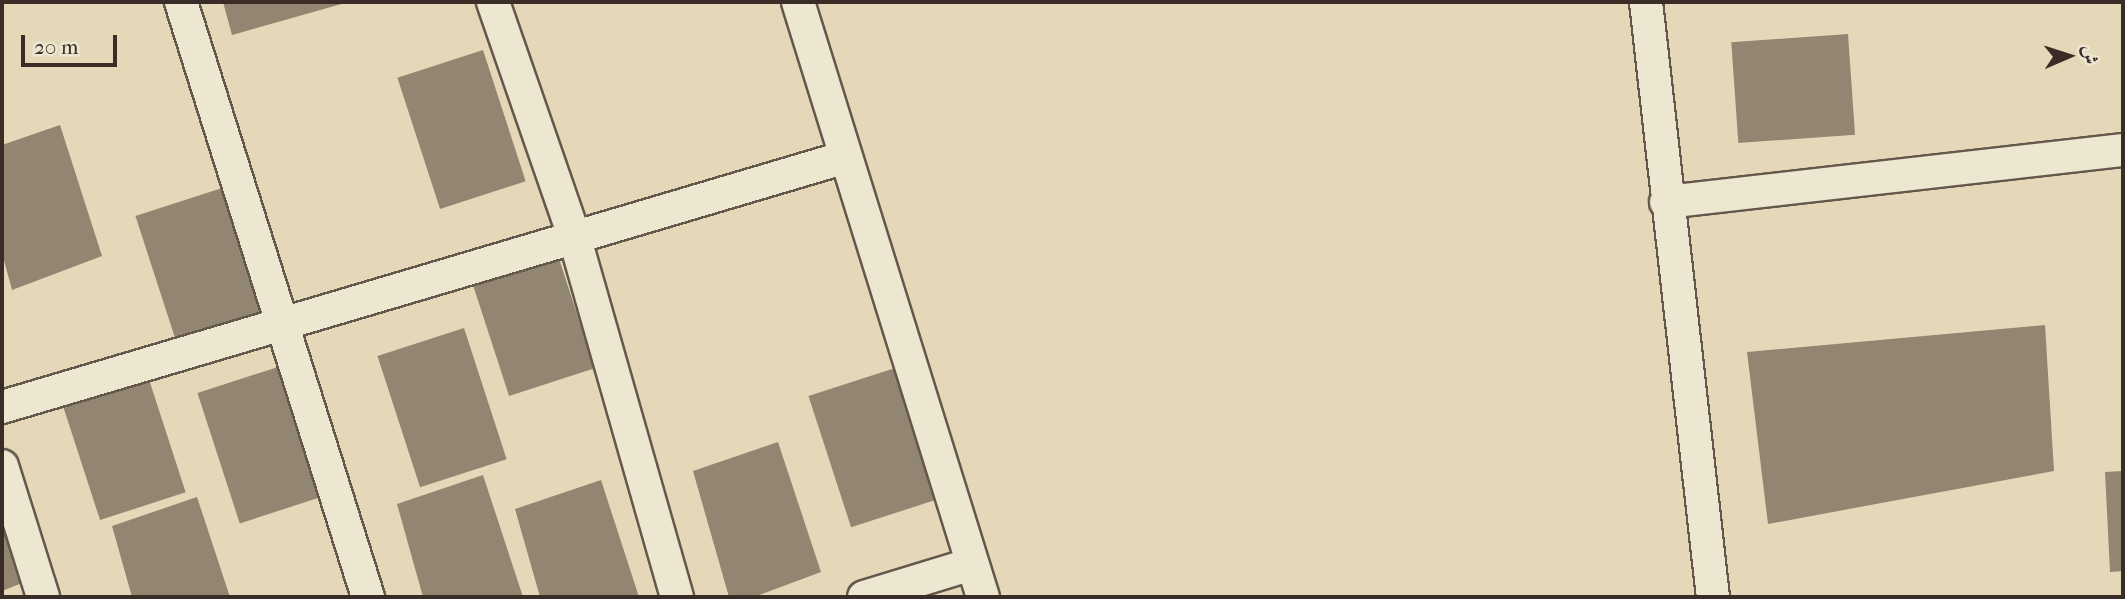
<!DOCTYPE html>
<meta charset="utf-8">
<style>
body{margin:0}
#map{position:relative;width:2125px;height:599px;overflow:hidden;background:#e4d8b8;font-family:"IM FELL French Canon",Amiri,serif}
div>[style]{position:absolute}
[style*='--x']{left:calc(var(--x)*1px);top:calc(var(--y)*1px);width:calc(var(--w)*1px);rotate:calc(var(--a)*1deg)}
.building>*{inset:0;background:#928673;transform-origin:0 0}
.roads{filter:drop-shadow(2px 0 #64584c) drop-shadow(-2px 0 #64584c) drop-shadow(0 2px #64584c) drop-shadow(0 -2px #64584c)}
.minor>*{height:32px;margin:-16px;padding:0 16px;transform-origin:16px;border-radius:16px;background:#ede6d1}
span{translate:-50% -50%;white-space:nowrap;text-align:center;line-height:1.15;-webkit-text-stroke:6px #ede6d1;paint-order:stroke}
.frame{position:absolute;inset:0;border:4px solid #3a2d28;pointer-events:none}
.north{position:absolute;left:2034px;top:21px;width:70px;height:70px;-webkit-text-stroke:5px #ede6d1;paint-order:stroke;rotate:87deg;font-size:19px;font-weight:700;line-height:28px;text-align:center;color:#3a2d28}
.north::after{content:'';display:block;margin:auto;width:24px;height:32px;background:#3a2d28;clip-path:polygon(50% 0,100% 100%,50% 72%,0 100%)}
.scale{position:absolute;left:21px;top:35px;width:96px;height:32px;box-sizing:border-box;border:4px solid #3a2d28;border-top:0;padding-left:9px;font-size:21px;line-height:24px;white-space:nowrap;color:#3a2d28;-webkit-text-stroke:5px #ede6d1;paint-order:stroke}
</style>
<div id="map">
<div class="building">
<div style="clip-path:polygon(223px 2px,345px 2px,345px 3px,232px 35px)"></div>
<div style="left:1848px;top:34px;width:101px;height:117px;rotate:86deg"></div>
<div style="left:483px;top:50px;width:138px;height:90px;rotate:72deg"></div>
<div style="clip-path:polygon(60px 125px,102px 256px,12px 290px,2px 253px,2px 145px)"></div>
<div style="left:222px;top:188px;width:138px;height:91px;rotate:72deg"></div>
<div style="left:552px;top:237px;width:138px;height:90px;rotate:72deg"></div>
<div style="clip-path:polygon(2045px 325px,2054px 471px,1768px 524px,1747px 352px)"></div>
<div style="left:464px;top:328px;width:138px;height:91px;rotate:72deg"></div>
<div style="left:143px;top:361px;width:138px;height:90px;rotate:72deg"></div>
<div style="left:284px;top:365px;width:137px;height:91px;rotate:72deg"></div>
<div style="left:895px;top:368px;width:138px;height:91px;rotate:72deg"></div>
<div style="clip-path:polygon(778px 442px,821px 572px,754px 597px,729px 597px,693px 471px)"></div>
<div style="clip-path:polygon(2123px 471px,2123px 571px,2110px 572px,2105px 472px)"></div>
<div style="clip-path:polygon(483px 475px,523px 597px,423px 597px,397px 504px)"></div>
<div style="clip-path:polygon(601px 480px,639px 597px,540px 597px,515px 509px)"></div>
<div style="clip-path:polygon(197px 497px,230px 597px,132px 597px,112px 526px)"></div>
<div style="clip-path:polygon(2px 506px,27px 581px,2px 591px)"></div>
</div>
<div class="roads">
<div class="minor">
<div style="--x:181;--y:2;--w:624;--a:72.55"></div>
<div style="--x:493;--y:2;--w:251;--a:70.9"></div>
<div style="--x:575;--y:239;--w:372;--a:74.1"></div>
<div style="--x:798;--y:2;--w:623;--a:72.73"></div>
<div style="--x:1646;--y:2;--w:599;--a:83.58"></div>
<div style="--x:1666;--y:202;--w:460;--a:-6.5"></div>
<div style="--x:2;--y:407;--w:880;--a:-16.5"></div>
<div style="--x:2;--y:466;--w:137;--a:72.6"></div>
<div style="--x:864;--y:597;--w:113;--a:-17"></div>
</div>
</div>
<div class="frame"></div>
<div class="north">ش</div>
<div class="scale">20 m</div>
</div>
